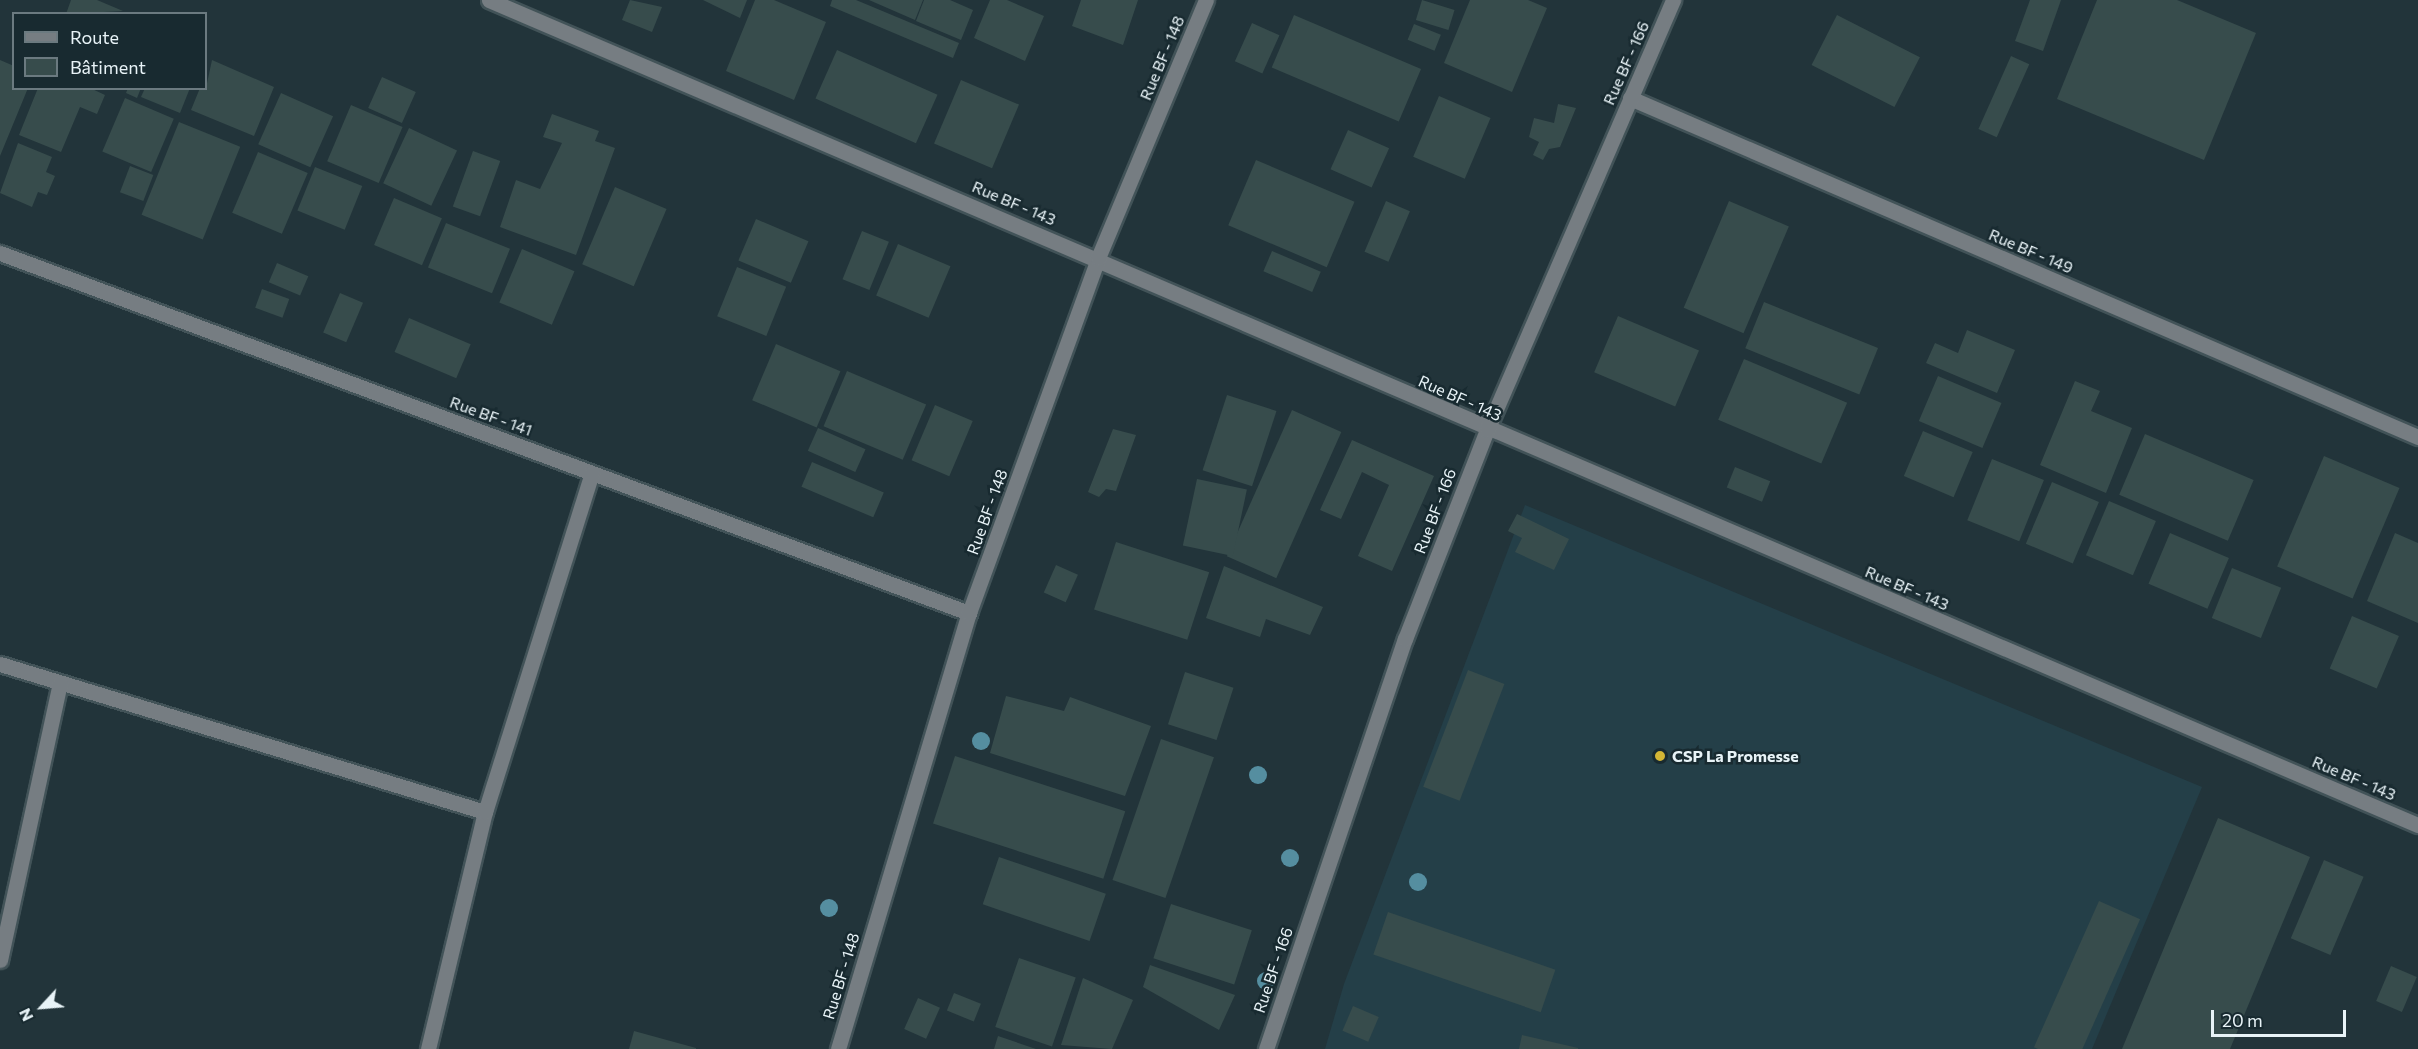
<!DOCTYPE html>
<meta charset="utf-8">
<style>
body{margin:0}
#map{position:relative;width:2418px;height:1049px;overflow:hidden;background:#22343a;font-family:Commissioner,sans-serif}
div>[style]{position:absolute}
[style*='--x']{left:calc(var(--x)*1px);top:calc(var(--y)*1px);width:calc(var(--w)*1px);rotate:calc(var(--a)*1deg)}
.built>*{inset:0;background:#243f48}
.building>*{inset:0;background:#374c4c;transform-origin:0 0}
.roads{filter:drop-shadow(2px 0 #425358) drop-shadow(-2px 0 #425358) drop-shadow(0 2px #425358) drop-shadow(0 -2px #425358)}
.minor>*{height:15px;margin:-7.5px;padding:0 7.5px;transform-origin:7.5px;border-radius:7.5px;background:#767d82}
.trees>*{width:18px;height:18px;margin:-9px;border-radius:50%;background:#558ea0}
.dots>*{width:16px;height:16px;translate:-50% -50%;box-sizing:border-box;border:3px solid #182a30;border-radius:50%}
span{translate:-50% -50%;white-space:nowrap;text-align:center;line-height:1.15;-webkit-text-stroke:5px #182a30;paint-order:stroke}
.street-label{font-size:16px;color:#e8f3f7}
.poi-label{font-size:16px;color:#e8f3f7;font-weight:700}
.left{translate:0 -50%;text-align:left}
.legend{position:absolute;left:12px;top:12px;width:195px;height:78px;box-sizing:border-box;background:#182a30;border:2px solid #6b7a80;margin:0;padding:8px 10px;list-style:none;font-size:18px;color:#e8f3f7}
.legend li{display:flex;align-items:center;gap:12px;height:30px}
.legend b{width:30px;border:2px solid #6b7a80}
.north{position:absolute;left:12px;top:977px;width:60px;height:60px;-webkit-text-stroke:4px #182a30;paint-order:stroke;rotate:244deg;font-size:16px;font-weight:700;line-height:24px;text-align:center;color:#e8f3f7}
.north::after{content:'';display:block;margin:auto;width:21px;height:27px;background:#e8f3f7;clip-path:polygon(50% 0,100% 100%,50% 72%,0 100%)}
.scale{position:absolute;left:2211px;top:1010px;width:135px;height:27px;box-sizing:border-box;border:3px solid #e8f3f7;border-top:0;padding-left:8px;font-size:18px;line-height:21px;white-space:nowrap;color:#e8f3f7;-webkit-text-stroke:4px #182a30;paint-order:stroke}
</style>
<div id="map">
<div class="built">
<div style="clip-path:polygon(1525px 505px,2202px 787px,2092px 1049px,1325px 1049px,1344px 984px)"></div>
</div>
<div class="building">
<div style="clip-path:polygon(71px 0,97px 0,123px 11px,66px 14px)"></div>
<div style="clip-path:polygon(630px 0,662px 7px,652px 32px,622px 20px)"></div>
<div style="clip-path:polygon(703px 0,747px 0,740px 18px)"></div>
<div style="clip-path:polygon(755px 0,774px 0,826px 22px,794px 100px,726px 71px)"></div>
<div style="clip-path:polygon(832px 0,856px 0,959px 43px,953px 58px,830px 6px)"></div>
<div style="clip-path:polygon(869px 0,923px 0,915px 20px)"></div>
<div style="clip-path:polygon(924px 0,950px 0,973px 10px,961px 40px,916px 21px)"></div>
<div style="clip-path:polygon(990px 0,1007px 0,1044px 16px,1025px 61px,974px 38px)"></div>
<div style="clip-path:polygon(1081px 0,1138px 0,1123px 45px,1072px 26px)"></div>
<div style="left:1422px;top:0;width:34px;height:21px;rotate:17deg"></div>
<div style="clip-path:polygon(1470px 0,1528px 0,1547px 8px,1512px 92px,1444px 63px)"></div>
<div style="clip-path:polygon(2030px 0,2061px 0,2043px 51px,2015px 41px)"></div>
<div style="clip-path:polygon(2097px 0,2177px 0,2256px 33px,2204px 160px,2057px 99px)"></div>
<div style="left:1294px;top:15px;width:138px;height:57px;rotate:23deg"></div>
<div style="left:1837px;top:15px;width:93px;height:56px;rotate:27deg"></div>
<div style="left:1252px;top:23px;width:30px;height:42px;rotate:24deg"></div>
<div style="left:1414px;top:24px;width:29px;height:17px;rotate:22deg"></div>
<div style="left:837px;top:50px;width:110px;height:53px;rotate:24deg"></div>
<div style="left:2011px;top:56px;width:20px;height:80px;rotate:24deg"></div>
<div style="clip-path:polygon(0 60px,14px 66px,14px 88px,28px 88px,0 156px)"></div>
<div style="clip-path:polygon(212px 60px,274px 87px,254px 136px,191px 110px,200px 88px,206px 88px)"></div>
<div style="left:382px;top:77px;width:37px;height:34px;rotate:24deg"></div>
<div style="left:961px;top:80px;width:63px;height:69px;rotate:23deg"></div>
<div style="clip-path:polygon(38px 88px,90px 88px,105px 95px,97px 114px,80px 107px,61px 152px,19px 135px)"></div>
<div style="clip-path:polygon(128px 88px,141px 88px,137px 98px,126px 93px)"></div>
<div style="clip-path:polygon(145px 88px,190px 88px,180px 113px,141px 97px)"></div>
<div style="left:281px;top:93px;width:57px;height:56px;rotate:24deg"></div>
<div style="left:1439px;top:96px;width:56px;height:66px;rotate:23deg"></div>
<div style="left:125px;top:98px;width:53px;height:58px;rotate:23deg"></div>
<div style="clip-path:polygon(1558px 104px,1576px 108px,1560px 147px,1549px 149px,1543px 160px,1533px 155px,1539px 142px,1529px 137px,1534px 118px,1554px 123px)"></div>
<div style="left:351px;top:105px;width:56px;height:61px;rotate:23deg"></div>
<div style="clip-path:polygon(552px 114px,599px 131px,595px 141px,615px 148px,576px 255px,500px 227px,516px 180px,540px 189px,562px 143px,543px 137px)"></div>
<div style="left:179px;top:122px;width:66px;height:100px;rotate:22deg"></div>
<div style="left:409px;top:128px;width:53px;height:61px;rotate:25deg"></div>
<div style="left:1348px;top:130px;width:45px;height:43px;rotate:24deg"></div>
<div style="clip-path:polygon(18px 143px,52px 157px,46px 172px,55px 176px,47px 195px,38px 192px,32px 207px,0 193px)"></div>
<div style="left:473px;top:151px;width:29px;height:59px;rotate:20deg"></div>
<div style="left:258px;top:152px;width:54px;height:66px;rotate:23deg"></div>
<div style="left:1256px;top:160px;width:107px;height:71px;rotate:23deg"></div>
<div style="left:130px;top:166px;width:25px;height:28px;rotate:21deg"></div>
<div style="left:315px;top:167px;width:51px;height:47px;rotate:22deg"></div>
<div style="left:615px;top:187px;width:56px;height:84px;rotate:23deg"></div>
<div style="left:394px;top:198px;width:52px;height:51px;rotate:23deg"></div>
<div style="left:1386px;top:201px;width:26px;height:55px;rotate:23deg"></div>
<div style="left:1729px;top:201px;width:65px;height:116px;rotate:23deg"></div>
<div style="left:756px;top:219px;width:57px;height:45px;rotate:23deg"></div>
<div style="left:446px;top:223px;width:69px;height:48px;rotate:22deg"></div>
<div style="left:862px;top:231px;width:29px;height:52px;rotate:22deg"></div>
<div style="left:898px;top:244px;width:57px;height:56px;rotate:23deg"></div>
<div style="left:522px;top:249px;width:57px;height:58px;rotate:23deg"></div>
<div style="left:1272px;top:251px;width:53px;height:22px;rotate:23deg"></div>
<div style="left:277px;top:263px;width:34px;height:21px;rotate:23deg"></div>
<div style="left:737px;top:267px;width:53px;height:53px;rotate:22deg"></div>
<div style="left:262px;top:289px;width:29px;height:20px;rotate:20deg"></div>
<div style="left:340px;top:293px;width:25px;height:43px;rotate:23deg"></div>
<div style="left:1764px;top:302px;width:123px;height:50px;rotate:22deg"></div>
<div style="left:1618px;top:316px;width:88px;height:61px;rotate:23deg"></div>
<div style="left:409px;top:318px;width:67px;height:37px;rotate:23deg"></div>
<div style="clip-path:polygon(1967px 330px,2015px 350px,1997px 393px,1926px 363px,1935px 343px,1958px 353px)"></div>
<div style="left:776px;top:344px;width:70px;height:61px;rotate:23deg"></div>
<div style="left:1744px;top:359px;width:112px;height:66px;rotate:23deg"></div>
<div style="left:847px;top:371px;width:86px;height:60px;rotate:23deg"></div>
<div style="left:1938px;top:376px;width:69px;height:49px;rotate:23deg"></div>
<div style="clip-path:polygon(2075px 381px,2100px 391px,2091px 411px,2132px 428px,2106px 493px,2040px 465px)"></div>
<div style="left:1227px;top:395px;width:52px;height:79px;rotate:18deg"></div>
<div style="left:935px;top:405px;width:41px;height:60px;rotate:23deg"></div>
<div style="left:1292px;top:410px;width:54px;height:160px;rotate:24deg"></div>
<div style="left:818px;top:428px;width:52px;height:25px;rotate:24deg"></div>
<div style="clip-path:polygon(1113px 429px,1136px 435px,1116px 491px,1106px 489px,1099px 497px,1088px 492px)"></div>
<div style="left:1923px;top:431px;width:54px;height:49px;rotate:23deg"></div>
<div style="left:2145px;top:434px;width:118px;height:66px;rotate:23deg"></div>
<div style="clip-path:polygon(1352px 440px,1434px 476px,1392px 571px,1358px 556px,1389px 485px,1362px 472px,1341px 519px,1320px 510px)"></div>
<div style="left:2324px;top:456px;width:82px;height:120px;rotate:23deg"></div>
<div style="left:1992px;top:459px;width:56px;height:66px;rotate:22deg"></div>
<div style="left:812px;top:462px;width:78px;height:27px;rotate:23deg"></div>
<div style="left:1735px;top:467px;width:38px;height:22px;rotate:22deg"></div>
<div style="left:1197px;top:479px;width:51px;height:68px;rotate:12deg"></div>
<div style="left:2052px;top:482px;width:51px;height:67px;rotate:23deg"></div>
<div style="left:2109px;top:501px;width:51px;height:59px;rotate:23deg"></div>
<div style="clip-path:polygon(1517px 514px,1569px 539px,1554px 570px,1515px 552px,1522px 538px,1508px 531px)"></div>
<div style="left:2170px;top:533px;width:64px;height:55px;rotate:23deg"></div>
<div style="clip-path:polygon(2395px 533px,2418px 543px,2418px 623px,2367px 601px)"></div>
<div style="left:1116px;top:542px;width:98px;height:71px;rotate:18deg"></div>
<div style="left:1056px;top:565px;width:24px;height:30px;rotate:24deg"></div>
<div style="clip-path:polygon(1224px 566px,1323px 607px,1310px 635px,1266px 619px,1260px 637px,1206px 618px)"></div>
<div style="left:2232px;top:568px;width:53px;height:54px;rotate:22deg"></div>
<div style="left:2352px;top:616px;width:51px;height:57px;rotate:23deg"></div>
<div style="left:1468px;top:670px;width:39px;height:125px;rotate:21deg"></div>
<div style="left:1185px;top:672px;width:51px;height:55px;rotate:18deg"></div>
<div style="clip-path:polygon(1006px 696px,1064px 711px,1070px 697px,1151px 726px,1125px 796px,990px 753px)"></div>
<div style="left:1161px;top:739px;width:56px;height:149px;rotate:19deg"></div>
<div style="left:955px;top:756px;width:179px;height:71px;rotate:18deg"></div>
<div style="clip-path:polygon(2218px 818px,2310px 857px,2230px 1049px,2122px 1049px)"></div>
<div style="left:999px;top:857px;width:113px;height:50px;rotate:19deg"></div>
<div style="left:2324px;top:860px;width:43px;height:85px;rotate:23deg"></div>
<div style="left:2099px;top:901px;width:45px;height:160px;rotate:24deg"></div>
<div style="left:1171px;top:904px;width:85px;height:57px;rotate:18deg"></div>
<div style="left:1388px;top:912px;width:177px;height:45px;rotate:19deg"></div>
<div style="left:1019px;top:958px;width:60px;height:73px;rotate:19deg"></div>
<div style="clip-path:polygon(1150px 965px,1235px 995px,1219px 1030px,1143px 987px)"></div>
<div style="left:2391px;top:966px;width:28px;height:38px;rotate:23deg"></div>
<div style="clip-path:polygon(1083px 978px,1133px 1000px,1112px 1049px,1061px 1045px)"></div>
<div style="left:954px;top:993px;width:29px;height:19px;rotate:22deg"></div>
<div style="left:918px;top:998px;width:24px;height:34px;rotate:24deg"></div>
<div style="left:1353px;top:1006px;width:28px;height:27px;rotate:23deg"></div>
<div style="clip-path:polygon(634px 1031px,696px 1048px,696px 1049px,629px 1049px)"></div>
<div style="clip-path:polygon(1522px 1035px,1578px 1048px,1578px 1049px,1519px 1049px)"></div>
<div style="clip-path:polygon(998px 1036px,1036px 1049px,994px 1049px)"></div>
</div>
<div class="roads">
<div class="minor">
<div style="--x:489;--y:0;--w:2098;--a:23.16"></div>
<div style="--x:1630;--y:98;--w:858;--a:23.28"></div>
<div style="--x:0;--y:253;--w:1034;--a:20.38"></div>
<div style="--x:0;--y:664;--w:507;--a:16.97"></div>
<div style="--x:0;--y:960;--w:283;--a:-77.8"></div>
<div style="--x:428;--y:1049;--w:244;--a:-76.5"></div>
<div style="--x:485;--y:812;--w:355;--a:-72.5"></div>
<div style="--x:838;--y:1049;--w:455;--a:-73.3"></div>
<div style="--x:969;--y:613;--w:378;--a:-70"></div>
<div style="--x:1098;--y:258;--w:280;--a:-67.3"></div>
<div style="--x:1266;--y:1049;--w:433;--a:-71.3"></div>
<div style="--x:1405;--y:639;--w:225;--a:-68.6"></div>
<div style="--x:1487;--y:430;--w:469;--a:-66.6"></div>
</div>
</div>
<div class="trees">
<div style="left:981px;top:741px"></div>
<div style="left:1258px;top:775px"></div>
<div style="left:1290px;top:858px"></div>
<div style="left:1418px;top:882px"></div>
<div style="left:829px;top:908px"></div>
<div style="left:1266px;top:981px"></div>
</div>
<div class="dots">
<div style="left:1660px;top:756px;background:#d3b635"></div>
</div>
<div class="street-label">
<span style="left:1162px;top:58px;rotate:-67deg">Rue BF - 148</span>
<span style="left:1626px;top:63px;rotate:-66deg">Rue BF - 166</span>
<span style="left:1014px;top:203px;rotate:23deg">Rue BF - 143</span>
<span style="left:2031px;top:251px;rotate:23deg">Rue BF - 149</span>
<span style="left:1460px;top:398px;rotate:24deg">Rue BF - 143</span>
<span style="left:491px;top:416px;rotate:20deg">Rue BF - 141</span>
<span style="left:1435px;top:511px;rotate:-69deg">Rue BF - 166</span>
<span style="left:987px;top:512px;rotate:-70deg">Rue BF - 148</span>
<span style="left:1907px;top:588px;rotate:23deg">Rue BF - 143</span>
<span style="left:2354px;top:778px;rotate:23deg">Rue BF - 143</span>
<span style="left:1273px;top:970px;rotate:-71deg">Rue BF - 166</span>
<span style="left:841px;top:976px;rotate:-73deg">Rue BF - 148</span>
</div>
<div class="poi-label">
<span class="left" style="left:1672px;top:756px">CSP La Promesse</span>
</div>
<ul class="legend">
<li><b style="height:8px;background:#767d82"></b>Route</li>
<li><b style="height:16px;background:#374c4c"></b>Bâtiment</li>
</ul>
<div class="north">N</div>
<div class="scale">20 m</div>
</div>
